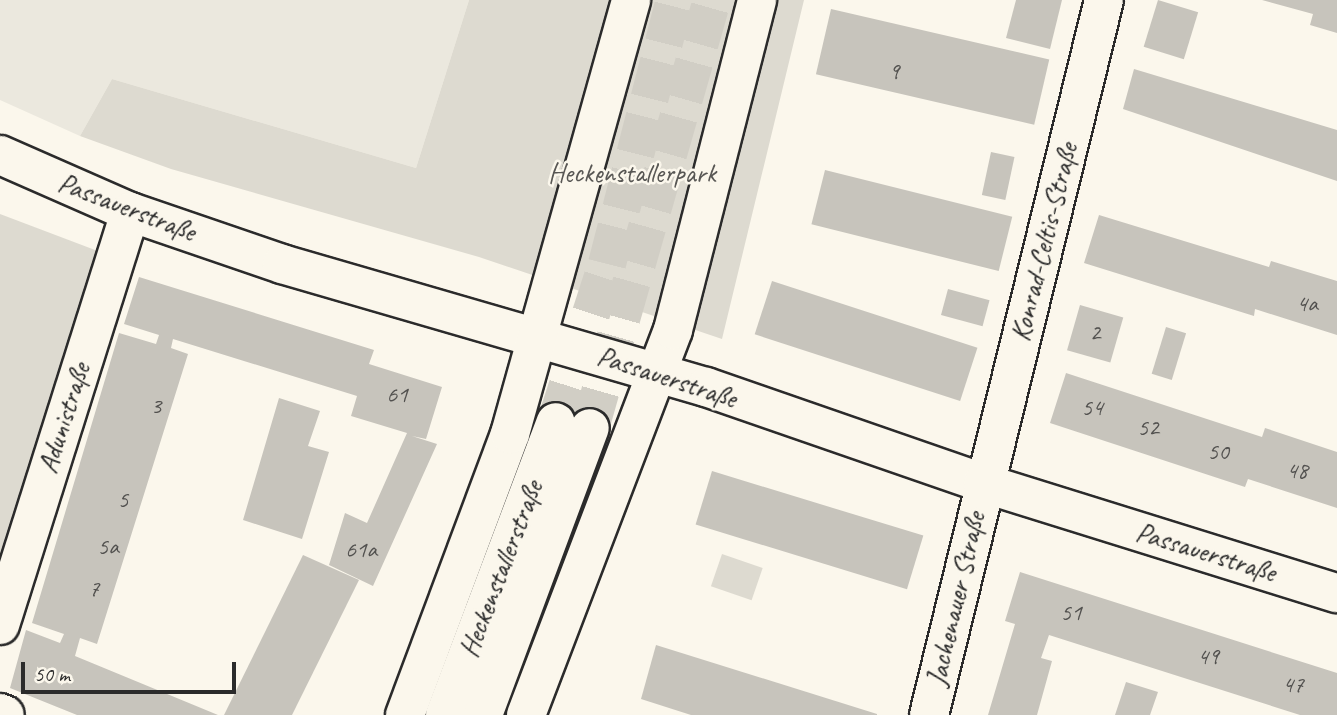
<!DOCTYPE html>
<meta charset="utf-8">
<style>
body{margin:0}
#map{position:relative;width:1337px;height:715px;overflow:hidden;background:#fbf7ec;font-family:Caveat,sans-serif}
div>[style]{position:absolute}
[style*='--x']{left:calc(var(--x)*1px);top:calc(var(--y)*1px);width:calc(var(--w)*1px);rotate:calc(var(--a)*1deg)}
.built>*{inset:0;background:#ebe8de}
.green>*{inset:0;background:#dddad0;transform-origin:0 0}
.building>*{inset:0;background:#c7c4bc;transform-origin:0 0}
.highway-tunnel>*{height:38px;margin-top:-19px;transform-origin:0;background:repeating-linear-gradient(90deg,#d1cec5 0 38px,transparent 0 57px)}
.roads{filter:drop-shadow(2px 0 #2b2b2b) drop-shadow(-2px 0 #2b2b2b) drop-shadow(0 2px #2b2b2b) drop-shadow(0 -2px #2b2b2b)}
.minor>*{height:38px;margin:-19px;padding:0 19px;transform-origin:19px;border-radius:19px;background:#fbf7ec}
.highway>*{height:38px;margin:-19px;padding:0 19px;transform-origin:19px;border-radius:19px;background:#fbf7ec}
span{translate:-50% -50%;white-space:nowrap;text-align:center;line-height:1.15;-webkit-text-stroke:5px #fbf7ec;paint-order:stroke}
.number-label{font-size:24px;color:#52514f}
.number-label span{-webkit-text-stroke-width:0}
.park-label{font-size:28px;color:#585754}
.street-label{font-size:28px;color:#2b2b2b}
.scale{position:absolute;left:21px;top:662px;width:215px;height:32px;box-sizing:border-box;border:4px solid #2b2b2b;border-top:0;padding-left:9px;font-size:21px;line-height:24px;white-space:nowrap;color:#2b2b2b;-webkit-text-stroke:5px #fbf7ec;paint-order:stroke}
</style>
<div id="map">
<div class="built">
<div style="clip-path:polygon(0 0,469px 0,416px 168px,112px 79px,80px 136px,0 100px)"></div>
</div>
<div class="green">
<div style="clip-path:polygon(469px 0,804px 0,722px 339px,479px 257px,171px 169px,80px 136px,112px 79px,416px 168px)"></div>
<div style="clip-path:polygon(0 214px,103px 253px,0 556px)"></div>
<div style="left:722px;top:554px;width:43px;height:34px;rotate:19deg"></div>
</div>
<div class="building">
<div style="clip-path:polygon(1016px 0,1062px 0,1050px 49px,1006px 38px)"></div>
<div style="left:1158px;top:0;width:42px;height:49px;rotate:17deg"></div>
<div style="clip-path:polygon(1262px 0,1337px 0,1337px 33px,1310px 25px,1313px 14px)"></div>
<div style="left:831px;top:9px;width:224px;height:67px;rotate:13deg"></div>
<div style="clip-path:polygon(1134px 69px,1337px 130px,1337px 181px,1123px 109px)"></div>
<div style="left:991px;top:152px;width:24px;height:44px;rotate:12deg"></div>
<div style="left:825px;top:170px;width:193px;height:56px;rotate:14deg"></div>
<div style="clip-path:polygon(1099px 215px,1269px 267px,1271px 261px,1337px 281px,1337px 335px,1255px 309px,1254px 316px,1084px 263px)"></div>
<div style="clip-path:polygon(139px 277px,374px 350px,369px 364px,442px 387px,426px 439px,412px 436px,437px 444px,373px 586px,329px 565px,345px 513px,367px 523px,407px 433px,351px 416px,357px 396px,173px 339px,171px 348px,188px 354px,97px 644px,80px 638px,75px 656px,218px 715px,77px 715px,10px 688px,26px 630px,60px 643px,64px 634px,32px 623px,119px 333px,156px 344px,159px 335px,124px 324px)"></div>
<div style="left:772px;top:281px;width:216px;height:56px;rotate:18deg"></div>
<div style="left:948px;top:289px;width:43px;height:27px;rotate:15deg"></div>
<div style="left:1080px;top:305px;width:45px;height:47px;rotate:16deg"></div>
<div style="left:1166px;top:327px;width:21px;height:49px;rotate:17deg"></div>
<div style="clip-path:polygon(1066px 373px,1262px 437px,1265px 428px,1337px 452px,1337px 508px,1248px 479px,1245px 487px,1050px 423px)"></div>
<div style="clip-path:polygon(279px 398px,320px 411px,308px 446px,329px 452px,302px 539px,243px 520px)"></div>
<div style="left:712px;top:471px;width:221px;height:56px;rotate:17deg"></div>
<div style="clip-path:polygon(303px 555px,359px 580px,292px 715px,224px 715px)"></div>
<div style="clip-path:polygon(1020px 572px,1337px 673px,1337px 715px,1300px 715px,1049px 635px,1041px 658px,1052px 661px,1037px 715px,988px 715px,1015px 624px,1005px 621px)"></div>
<div style="clip-path:polygon(656px 645px,877px 714px,877px 715px,691px 715px,641px 699px)"></div>
<div style="clip-path:polygon(1126px 682px,1158px 692px,1150px 715px,1115px 715px)"></div>
</div>
<div class="highway-tunnel">
<div style="--x:556;--y:422;--w:166;--a:-72.1"></div>
<div style="--x:607;--y:264;--w:273;--a:-75.6"></div>
<div style="--x:590;--y:428;--w:445;--a:-74.1"></div>
</div>
<div class="roads">
<div class="minor">
<div style="--x:0;--y:155;--w:142;--a:23.7"></div>
<div style="--x:130;--y:212;--w:161;--a:18.9"></div>
<div style="--x:282;--y:264;--w:441;--a:16.2"></div>
<div style="--x:706;--y:387;--w:293;--a:19.1"></div>
<div style="--x:983;--y:483;--w:371;--a:17.3"></div>
<div style="--x:0;--y:625;--w:433;--a:-72.5"></div>
<div style="--x:0;--y:713;--w:5;--a:22"></div>
<div style="--x:929;--y:715;--w:736;--a:-76.25"></div>
</div>
<div class="highway">
<div style="--x:405;--y:715;--w:300;--a:-69.5"></div>
<div style="--x:510;--y:434;--w:451;--a:-74.4"></div>
<div style="--x:445;--y:715;--w:313;--a:-69.3"></div>
<div style="--x:483;--y:715;--w:306;--a:-69.6"></div>
<div style="--x:526;--y:715;--w:412;--a:-69.1"></div>
<div style="--x:673;--y:330;--w:341;--a:-75.7"></div>
</div>
</div>
<div class="number-label">
<span style="left:894px;top:72px">9</span>
<span style="left:1307px;top:304px">4a</span>
<span style="left:1095px;top:333px">2</span>
<span style="left:397px;top:395px">61</span>
<span style="left:156px;top:406px">3</span>
<span style="left:1092px;top:408px">54</span>
<span style="left:1148px;top:428px">52</span>
<span style="left:1218px;top:452px">50</span>
<span style="left:1297px;top:471px">48</span>
<span style="left:123px;top:500px">5</span>
<span style="left:108px;top:547px">5a</span>
<span style="left:361px;top:550px">61a</span>
<span style="left:94px;top:589px">7</span>
<span style="left:1071px;top:613px">51</span>
<span style="left:1208px;top:657px">49</span>
<span style="left:1293px;top:685px">47</span>
</div>
<div class="park-label">
<span style="left:632px;top:173px">Heckenstallerpark</span>
</div>
<div class="street-label">
<span style="left:127px;top:207px;rotate:21deg">Passauerstraße</span>
<span style="left:1044px;top:242px;rotate:-76deg">Konrad-Celtis-Straße</span>
<span style="left:667px;top:377px;rotate:18deg">Passauerstraße</span>
<span style="left:64px;top:418px;rotate:-72deg">Adunistraße</span>
<span style="left:1206px;top:552px;rotate:17deg">Passauerstraße</span>
<span style="left:501px;top:569px;rotate:-69deg">Heckenstallerstraße</span>
<span style="left:956px;top:599px;rotate:-77deg">Jachenauer Straße</span>
</div>
<div class="scale">50 m</div>
</div>
